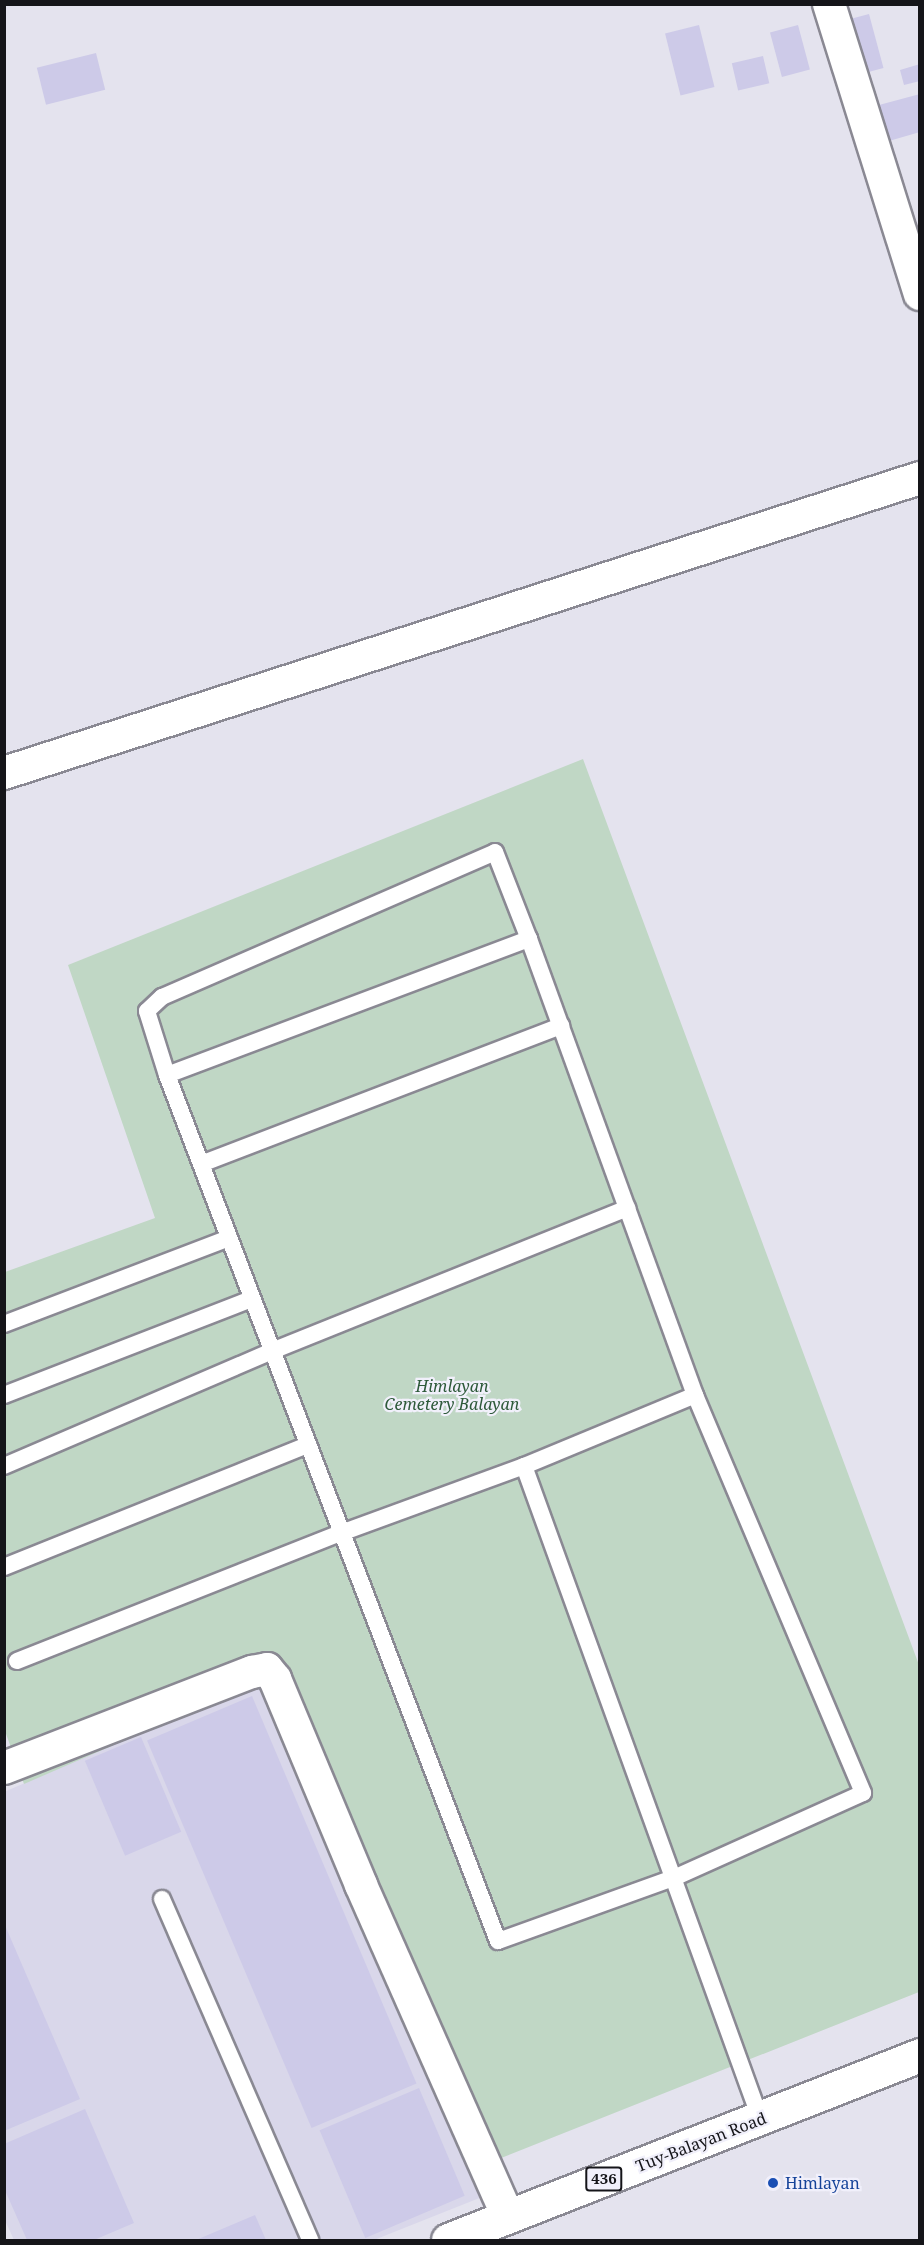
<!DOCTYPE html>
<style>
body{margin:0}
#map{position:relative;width:924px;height:2245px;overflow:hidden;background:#e4e3ee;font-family:"Noto Serif",serif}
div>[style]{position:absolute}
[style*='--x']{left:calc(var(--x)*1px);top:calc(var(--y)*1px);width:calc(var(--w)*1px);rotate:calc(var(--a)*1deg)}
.built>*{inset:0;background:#d9d7ea}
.green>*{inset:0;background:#c0d7c5}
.building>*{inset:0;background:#cdcae8;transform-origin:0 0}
.roads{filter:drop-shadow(2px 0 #8a8993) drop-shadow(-2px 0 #8a8993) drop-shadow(0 2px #8a8993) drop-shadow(0 -2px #8a8993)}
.lane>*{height:16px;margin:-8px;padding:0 8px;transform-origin:8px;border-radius:8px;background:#fff}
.street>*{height:32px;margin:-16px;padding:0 16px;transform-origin:16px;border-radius:16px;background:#fff}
.primary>*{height:33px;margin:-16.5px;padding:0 16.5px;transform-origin:16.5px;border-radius:16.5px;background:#fff}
.dots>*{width:16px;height:16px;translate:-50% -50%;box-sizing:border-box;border:3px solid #f1f0fb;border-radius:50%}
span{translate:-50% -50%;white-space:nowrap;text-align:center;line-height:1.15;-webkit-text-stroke:4.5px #f1f0fb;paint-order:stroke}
.shield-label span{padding:2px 4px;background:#f1f0fb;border:2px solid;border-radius:4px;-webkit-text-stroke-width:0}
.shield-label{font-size:15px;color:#151519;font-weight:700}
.park-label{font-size:16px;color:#2e5a3a;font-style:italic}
.street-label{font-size:16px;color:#151519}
.transit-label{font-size:16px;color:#164399}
.left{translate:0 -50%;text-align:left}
.frame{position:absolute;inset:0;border:6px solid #151519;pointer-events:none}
</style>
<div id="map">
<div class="built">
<div style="clip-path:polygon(259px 1682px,482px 2197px,374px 2240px,14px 2240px,4px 2218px,4px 1792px)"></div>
</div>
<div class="green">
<div style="clip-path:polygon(583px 759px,919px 1665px,919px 1992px,471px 2170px,259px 1682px,24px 1784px,5px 1731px,5px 1272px,155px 1218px,68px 965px)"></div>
</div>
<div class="building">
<div style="left:869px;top:14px;width:56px;height:29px;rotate:75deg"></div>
<div style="left:699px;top:25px;width:64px;height:35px;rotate:76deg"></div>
<div style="left:798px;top:25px;width:46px;height:29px;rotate:75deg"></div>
<div style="left:96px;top:53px;width:38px;height:61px;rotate:76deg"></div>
<div style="left:763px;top:56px;width:28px;height:32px;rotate:77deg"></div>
<div style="clip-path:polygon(920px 64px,920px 81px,904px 85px,900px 70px)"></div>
<div style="clip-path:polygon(920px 94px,920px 132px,889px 141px,879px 105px)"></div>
<div style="left:252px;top:1696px;width:421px;height:114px;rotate:67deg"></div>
<div style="left:141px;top:1737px;width:103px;height:61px;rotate:67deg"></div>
<div style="clip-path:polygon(4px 1923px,80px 2099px,4px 2131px)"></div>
<div style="left:419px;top:2088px;width:117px;height:108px;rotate:67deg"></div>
<div style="clip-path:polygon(85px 2109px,134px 2223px,94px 2240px,27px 2240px,4px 2188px,4px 2144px)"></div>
<div style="clip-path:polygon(255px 2215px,266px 2240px,196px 2240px)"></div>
</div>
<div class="roads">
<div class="lane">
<div style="--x:167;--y:1075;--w:67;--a:-107.4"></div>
<div style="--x:147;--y:1011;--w:21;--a:-43"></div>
<div style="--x:162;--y:997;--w:363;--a:-23.5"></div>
<div style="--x:495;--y:852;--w:93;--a:68.7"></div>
<div style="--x:529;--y:939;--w:485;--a:70"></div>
<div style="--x:695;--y:1395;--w:432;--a:67.1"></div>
<div style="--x:863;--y:1793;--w:205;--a:155.8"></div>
<div style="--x:676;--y:1877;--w:189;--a:160.2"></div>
<div style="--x:498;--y:1941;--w:927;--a:-110.92"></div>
<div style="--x:167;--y:1075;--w:387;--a:-20.6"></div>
<div style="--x:201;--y:1164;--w:386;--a:-21"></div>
<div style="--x:4;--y:1324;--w:241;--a:-20.9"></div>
<div style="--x:4;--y:1395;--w:266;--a:-21.2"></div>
<div style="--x:4;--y:1466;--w:292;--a:-23.2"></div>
<div style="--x:272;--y:1351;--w:383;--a:-21.9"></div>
<div style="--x:524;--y:1466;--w:693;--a:70.1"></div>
<div style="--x:4;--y:1567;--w:328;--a:-21.9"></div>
<div style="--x:17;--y:1661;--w:348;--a:-21.6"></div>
<div style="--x:341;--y:1533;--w:195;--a:-20.1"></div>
<div style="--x:524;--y:1466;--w:185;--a:-22.5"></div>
<div style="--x:162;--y:1899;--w:372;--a:66.5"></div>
</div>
<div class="street">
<div style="--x:829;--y:4;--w:304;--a:72.6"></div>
<div style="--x:4;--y:773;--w:962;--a:-17.85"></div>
<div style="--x:4;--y:1768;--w:266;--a:-21.2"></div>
<div style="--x:252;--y:1672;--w:15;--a:-11"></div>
<div style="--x:267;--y:1669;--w:13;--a:51"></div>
<div style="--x:275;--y:1679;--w:223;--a:67.3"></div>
<div style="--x:361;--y:1885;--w:363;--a:66.1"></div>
</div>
<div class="primary">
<div style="--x:448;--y:2240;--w:507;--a:-21.4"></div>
</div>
</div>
<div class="dots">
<div style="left:773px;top:2183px;background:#1a4fb4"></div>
</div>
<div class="shield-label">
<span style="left:604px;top:2179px">436</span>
</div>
<div class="park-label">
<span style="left:452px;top:1395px">Himlayan<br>Cemetery Balayan</span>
</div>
<div class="street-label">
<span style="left:701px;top:2142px;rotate:-21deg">Tuy-Balayan Road</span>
</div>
<div class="transit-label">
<span class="left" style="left:785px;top:2183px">Himlayan</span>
</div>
<div class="frame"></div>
</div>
